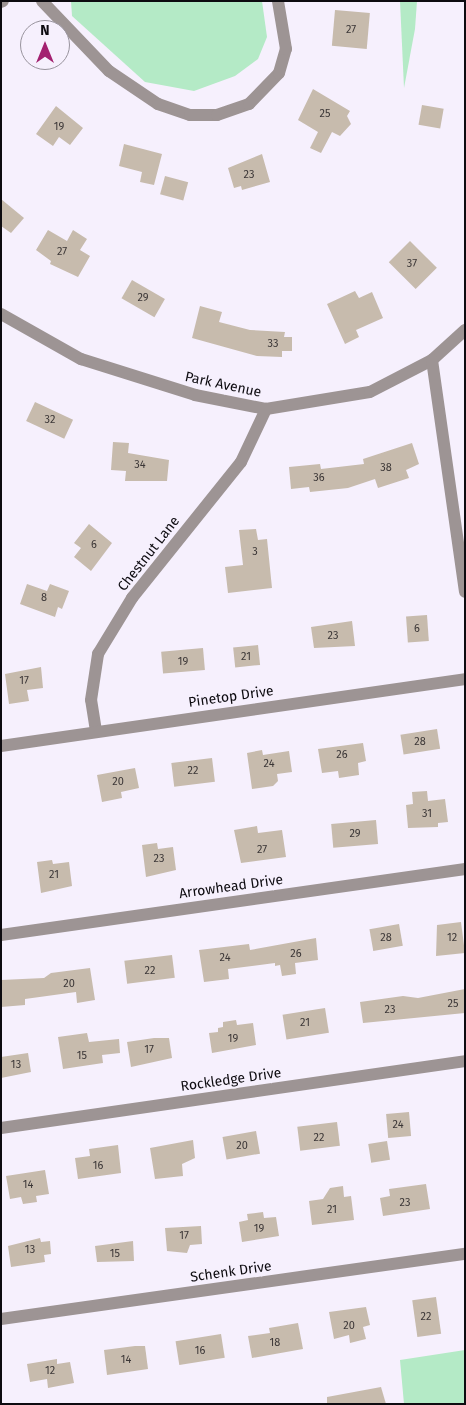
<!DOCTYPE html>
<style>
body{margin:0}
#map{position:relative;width:466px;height:1405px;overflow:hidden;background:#f6f0fd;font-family:"Fira Sans",sans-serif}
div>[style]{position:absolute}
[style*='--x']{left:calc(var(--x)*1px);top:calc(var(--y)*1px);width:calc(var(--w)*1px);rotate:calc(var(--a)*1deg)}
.green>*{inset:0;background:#b4eac6}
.building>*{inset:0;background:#c7bbad;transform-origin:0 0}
.street>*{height:12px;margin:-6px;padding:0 6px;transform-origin:6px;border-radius:6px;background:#9d9494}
span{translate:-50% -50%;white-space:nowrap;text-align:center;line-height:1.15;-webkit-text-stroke:4px #f6f0fd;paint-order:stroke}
.number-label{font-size:11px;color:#3c3737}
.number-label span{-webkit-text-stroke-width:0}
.street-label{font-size:14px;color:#0d0b10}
.frame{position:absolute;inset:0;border:2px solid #0d0b10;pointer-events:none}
.north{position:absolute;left:20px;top:20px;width:50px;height:50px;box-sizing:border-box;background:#f6f0fd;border:1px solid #99949e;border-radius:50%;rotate:0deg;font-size:14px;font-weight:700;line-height:20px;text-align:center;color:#0d0b10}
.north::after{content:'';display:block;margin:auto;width:18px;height:22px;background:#a32170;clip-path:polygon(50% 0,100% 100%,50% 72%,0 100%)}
</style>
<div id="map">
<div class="green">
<div style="clip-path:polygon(71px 1px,262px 1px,267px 37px,258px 59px,235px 76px,194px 91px,145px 82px,72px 16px)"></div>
<div style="clip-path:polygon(400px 1px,417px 1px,415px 29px,404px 88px)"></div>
<div style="clip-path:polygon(465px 1350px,465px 1404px,404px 1404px,400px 1360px)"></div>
</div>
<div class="building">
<div style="left:335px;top:10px;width:35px;height:36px;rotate:5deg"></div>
<div style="clip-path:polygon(313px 89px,350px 111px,347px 116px,351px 124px,340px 136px,332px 132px,321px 153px,310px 148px,318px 132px,298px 120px)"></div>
<div style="left:422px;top:105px;width:22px;height:20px;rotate:10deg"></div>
<div style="clip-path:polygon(56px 106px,83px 128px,70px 145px,59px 137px,53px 146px,36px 134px)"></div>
<div style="clip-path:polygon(124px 144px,162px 154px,154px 185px,140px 182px,142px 172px,119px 166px)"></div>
<div style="clip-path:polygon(262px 154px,270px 182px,242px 190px,241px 186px,234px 188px,228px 168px)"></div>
<div style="left:165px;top:176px;width:24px;height:19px;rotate:15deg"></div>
<div style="clip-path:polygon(1px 199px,24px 218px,11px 233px,1px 226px)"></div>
<div style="clip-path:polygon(48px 230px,67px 241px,73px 230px,87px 239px,80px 250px,90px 256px,78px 277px,50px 264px,51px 261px,36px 250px)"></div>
<div style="left:410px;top:241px;width:38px;height:30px;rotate:45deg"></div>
<div style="left:132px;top:280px;width:38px;height:21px;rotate:30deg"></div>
<div style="clip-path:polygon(355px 291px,359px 298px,372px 292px,383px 318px,356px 330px,359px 337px,345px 344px,327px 304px)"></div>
<div style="clip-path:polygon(200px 306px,222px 312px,219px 322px,250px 330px,285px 332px,284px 337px,292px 337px,292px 351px,282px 351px,282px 357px,257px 356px,192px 338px)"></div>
<div style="left:35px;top:402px;width:42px;height:21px;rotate:25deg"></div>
<div style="clip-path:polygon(113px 442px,129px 443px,128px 453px,169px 460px,167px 481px,125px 481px,126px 471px,111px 470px)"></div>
<div style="clip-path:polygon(412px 443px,419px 464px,406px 470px,409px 478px,378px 488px,375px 479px,348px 488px,310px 492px,309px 487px,291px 489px,289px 467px,320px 464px,321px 469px,364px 464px,363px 459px)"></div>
<div style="clip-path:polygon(89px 524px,112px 543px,91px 571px,74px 557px,81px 548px,74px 543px)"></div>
<div style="clip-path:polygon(256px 529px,258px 540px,267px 539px,272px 588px,228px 593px,225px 567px,243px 565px,239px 530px)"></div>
<div style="clip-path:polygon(27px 584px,47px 591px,50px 584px,69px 591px,62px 609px,58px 607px,55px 617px,20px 604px)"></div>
<div style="left:427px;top:615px;width:26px;height:21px;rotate:86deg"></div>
<div style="clip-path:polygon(352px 621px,355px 646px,314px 648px,311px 627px)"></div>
<div style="left:258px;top:645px;width:20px;height:25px;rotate:84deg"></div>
<div style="left:203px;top:648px;width:22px;height:42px;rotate:85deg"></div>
<div style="clip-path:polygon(41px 667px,43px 688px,27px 690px,29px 701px,9px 704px,5px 674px)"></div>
<div style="left:437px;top:729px;width:20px;height:37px;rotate:81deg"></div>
<div style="clip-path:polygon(363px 743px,366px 761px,358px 763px,359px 775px,339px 778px,338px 771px,322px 773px,318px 749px)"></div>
<div style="clip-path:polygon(262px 750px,263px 755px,289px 751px,292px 772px,277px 774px,278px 781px,273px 786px,252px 789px,247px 753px)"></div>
<div style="left:212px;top:758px;width:24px;height:41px;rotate:83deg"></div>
<div style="clip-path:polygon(135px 768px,139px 788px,121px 792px,122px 798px,102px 802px,97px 775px)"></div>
<div style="clip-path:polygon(427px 791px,428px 801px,445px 799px,448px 822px,438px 823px,438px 827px,408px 828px,406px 805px,413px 804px,412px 792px)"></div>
<div style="left:376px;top:820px;width:24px;height:45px;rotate:85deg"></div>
<div style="clip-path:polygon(257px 826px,258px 833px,282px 830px,286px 857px,241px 863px,234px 830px)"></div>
<div style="clip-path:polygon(157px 843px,158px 849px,173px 847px,176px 870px,146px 877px,142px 845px)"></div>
<div style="clip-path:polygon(52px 860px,53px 864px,69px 862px,72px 886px,41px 893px,37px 862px)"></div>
<div style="clip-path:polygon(461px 922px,465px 953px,436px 956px,437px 925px)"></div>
<div style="left:399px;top:924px;width:22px;height:30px;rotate:80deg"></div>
<div style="clip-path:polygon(316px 938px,318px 960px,295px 963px,296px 974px,282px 976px,280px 965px,275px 966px,275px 963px,228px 969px,229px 979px,204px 982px,199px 950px,249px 944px,250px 950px)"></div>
<div style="left:172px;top:955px;width:23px;height:48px;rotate:83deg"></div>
<div style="clip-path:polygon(90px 968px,95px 1000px,77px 1003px,76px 992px,25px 999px,25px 1005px,1px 1007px,1px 980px,44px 978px,51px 973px)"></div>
<div style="clip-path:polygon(465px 989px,465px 1013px,363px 1023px,360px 1002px,403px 996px,418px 998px)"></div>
<div style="left:325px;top:1008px;width:25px;height:43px;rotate:81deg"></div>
<div style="clip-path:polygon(236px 1020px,237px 1025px,253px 1023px,256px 1045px,212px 1053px,209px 1033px,218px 1032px,218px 1028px,223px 1027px,223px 1022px)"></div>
<div style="clip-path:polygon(87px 1033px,89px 1042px,119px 1039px,120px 1053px,102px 1055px,103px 1063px,63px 1069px,58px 1037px)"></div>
<div style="clip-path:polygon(154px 1038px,169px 1038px,172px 1058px,131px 1067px,127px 1042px)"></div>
<div style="clip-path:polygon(28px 1053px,31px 1072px,1px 1078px,1px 1057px)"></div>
<div style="left:409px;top:1112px;width:24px;height:23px;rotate:85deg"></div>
<div style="left:337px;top:1122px;width:24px;height:40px;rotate:83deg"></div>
<div style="left:256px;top:1131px;width:23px;height:34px;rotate:80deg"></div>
<div style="clip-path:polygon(193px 1140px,195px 1158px,182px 1164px,183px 1176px,155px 1179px,150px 1148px)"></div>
<div style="left:387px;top:1141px;width:19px;height:19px;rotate:81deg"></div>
<div style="clip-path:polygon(118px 1145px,121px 1173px,78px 1179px,75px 1158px,90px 1156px,89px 1149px)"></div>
<div style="clip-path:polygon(45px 1170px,49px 1194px,36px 1196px,37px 1202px,23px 1204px,21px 1197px,10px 1199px,6px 1176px)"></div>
<div style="clip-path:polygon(426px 1184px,430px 1209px,383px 1216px,380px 1198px,390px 1196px,389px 1189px)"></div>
<div style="clip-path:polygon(343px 1186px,344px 1197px,351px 1196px,354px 1220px,312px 1225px,309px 1201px,323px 1199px,330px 1188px)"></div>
<div style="clip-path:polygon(263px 1212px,264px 1218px,276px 1217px,279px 1236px,242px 1242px,239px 1222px,248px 1220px,247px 1214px)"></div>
<div style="clip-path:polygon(201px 1226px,202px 1244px,190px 1245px,187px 1253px,167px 1251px,165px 1228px)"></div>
<div style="clip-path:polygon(40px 1238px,41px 1242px,50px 1241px,51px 1254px,44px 1255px,45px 1262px,11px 1267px,8px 1246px)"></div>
<div style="clip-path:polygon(133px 1241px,134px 1261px,97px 1262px,95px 1246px)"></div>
<div style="left:436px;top:1297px;width:37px;height:24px;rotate:82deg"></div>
<div style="clip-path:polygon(366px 1307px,370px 1325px,363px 1327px,366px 1339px,350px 1343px,349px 1335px,334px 1339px,329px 1312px)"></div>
<div style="clip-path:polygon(298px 1323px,303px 1349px,252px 1358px,248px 1336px,270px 1333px,269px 1328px)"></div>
<div style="left:221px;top:1334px;width:24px;height:46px;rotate:81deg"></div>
<div style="clip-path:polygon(135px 1346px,145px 1346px,148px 1369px,107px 1375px,104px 1350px)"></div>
<div style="clip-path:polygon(57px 1359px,57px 1364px,70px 1362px,74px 1383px,48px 1388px,47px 1379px,30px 1382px,27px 1364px)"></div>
<div style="clip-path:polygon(381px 1387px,386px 1404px,327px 1404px,327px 1397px)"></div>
</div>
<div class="street">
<div style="--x:42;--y:1;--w:97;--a:46.3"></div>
<div style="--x:109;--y:71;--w:59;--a:34"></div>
<div style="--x:158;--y:104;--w:34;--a:19"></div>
<div style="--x:190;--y:115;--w:27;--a:0"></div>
<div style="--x:217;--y:115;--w:34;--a:-19"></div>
<div style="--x:249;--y:104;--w:43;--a:-45.9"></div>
<div style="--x:279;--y:73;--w:25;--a:-74"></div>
<div style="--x:286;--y:49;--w:49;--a:-99.5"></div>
<div style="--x:1;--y:2;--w:2;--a:-27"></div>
<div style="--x:1;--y:314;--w:92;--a:29.4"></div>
<div style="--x:81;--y:359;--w:120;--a:17.5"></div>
<div style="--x:195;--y:395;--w:72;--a:11.2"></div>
<div style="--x:266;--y:409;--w:105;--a:-9.3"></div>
<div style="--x:370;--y:392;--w:70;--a:-27.3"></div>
<div style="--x:432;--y:360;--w:45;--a:-42.3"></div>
<div style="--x:432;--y:360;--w:234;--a:81.9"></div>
<div style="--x:96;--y:731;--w:31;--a:-99"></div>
<div style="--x:91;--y:700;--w:47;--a:-81.3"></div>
<div style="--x:98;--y:654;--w:66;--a:-58.7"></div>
<div style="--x:132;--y:598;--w:174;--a:-51.3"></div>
<div style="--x:241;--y:462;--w:59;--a:-64.7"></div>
<div style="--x:1;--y:746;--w:469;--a:-8.2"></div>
<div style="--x:1;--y:935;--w:469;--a:-8.1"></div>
<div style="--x:1;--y:1128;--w:469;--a:-8.2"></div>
<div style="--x:1;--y:1319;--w:469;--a:-8"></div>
</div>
<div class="number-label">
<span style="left:351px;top:30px">27</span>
<span style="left:325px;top:114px">25</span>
<span style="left:59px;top:127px">19</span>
<span style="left:249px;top:175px">23</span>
<span style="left:62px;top:252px">27</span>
<span style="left:412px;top:264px">37</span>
<span style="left:143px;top:298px">29</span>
<span style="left:273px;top:344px">33</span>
<span style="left:50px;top:420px">32</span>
<span style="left:140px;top:465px">34</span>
<span style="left:386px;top:468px">38</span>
<span style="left:319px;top:478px">36</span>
<span style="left:94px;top:545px">6</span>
<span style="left:255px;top:552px">3</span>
<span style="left:44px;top:598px">8</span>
<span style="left:417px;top:629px">6</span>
<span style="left:333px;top:636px">23</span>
<span style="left:246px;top:657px">21</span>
<span style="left:183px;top:662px">19</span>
<span style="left:24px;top:681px">17</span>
<span style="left:420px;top:742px">28</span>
<span style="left:342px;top:755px">26</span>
<span style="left:269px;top:764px">24</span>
<span style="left:193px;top:771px">22</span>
<span style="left:118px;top:782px">20</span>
<span style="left:427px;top:814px">31</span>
<span style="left:355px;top:834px">29</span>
<span style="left:262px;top:850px">27</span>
<span style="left:159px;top:859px">23</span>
<span style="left:54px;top:875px">21</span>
<span style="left:386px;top:938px">28</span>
<span style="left:452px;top:938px">12</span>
<span style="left:296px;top:954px">26</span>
<span style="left:225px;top:958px">24</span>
<span style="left:150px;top:971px">22</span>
<span style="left:69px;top:984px">20</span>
<span style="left:453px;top:1004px">25</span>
<span style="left:390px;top:1010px">23</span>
<span style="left:305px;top:1023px">21</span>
<span style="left:233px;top:1039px">19</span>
<span style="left:149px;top:1050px">17</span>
<span style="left:82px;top:1056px">15</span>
<span style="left:16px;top:1065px">13</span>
<span style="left:398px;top:1125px">24</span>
<span style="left:319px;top:1138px">22</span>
<span style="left:242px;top:1146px">20</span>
<span style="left:98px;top:1166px">16</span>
<span style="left:28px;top:1185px">14</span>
<span style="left:405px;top:1203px">23</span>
<span style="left:332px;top:1210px">21</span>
<span style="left:259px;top:1229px">19</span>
<span style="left:184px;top:1236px">17</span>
<span style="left:30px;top:1250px">13</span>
<span style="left:115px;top:1254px">15</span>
<span style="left:426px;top:1317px">22</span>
<span style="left:349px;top:1326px">20</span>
<span style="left:275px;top:1343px">18</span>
<span style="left:200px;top:1351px">16</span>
<span style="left:126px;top:1360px">14</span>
<span style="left:50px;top:1371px">12</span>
</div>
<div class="street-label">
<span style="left:223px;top:385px;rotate:12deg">Park Avenue</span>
<span style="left:149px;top:554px;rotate:-52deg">Chestnut Lane</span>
<span style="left:231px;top:697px;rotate:-8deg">Pinetop Drive</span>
<span style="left:231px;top:887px;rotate:-8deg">Arrowhead Drive</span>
<span style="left:231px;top:1080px;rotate:-8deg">Rockledge Drive</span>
<span style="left:231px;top:1272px;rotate:-8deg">Schenk Drive</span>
</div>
<div class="frame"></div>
<div class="north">N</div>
</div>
